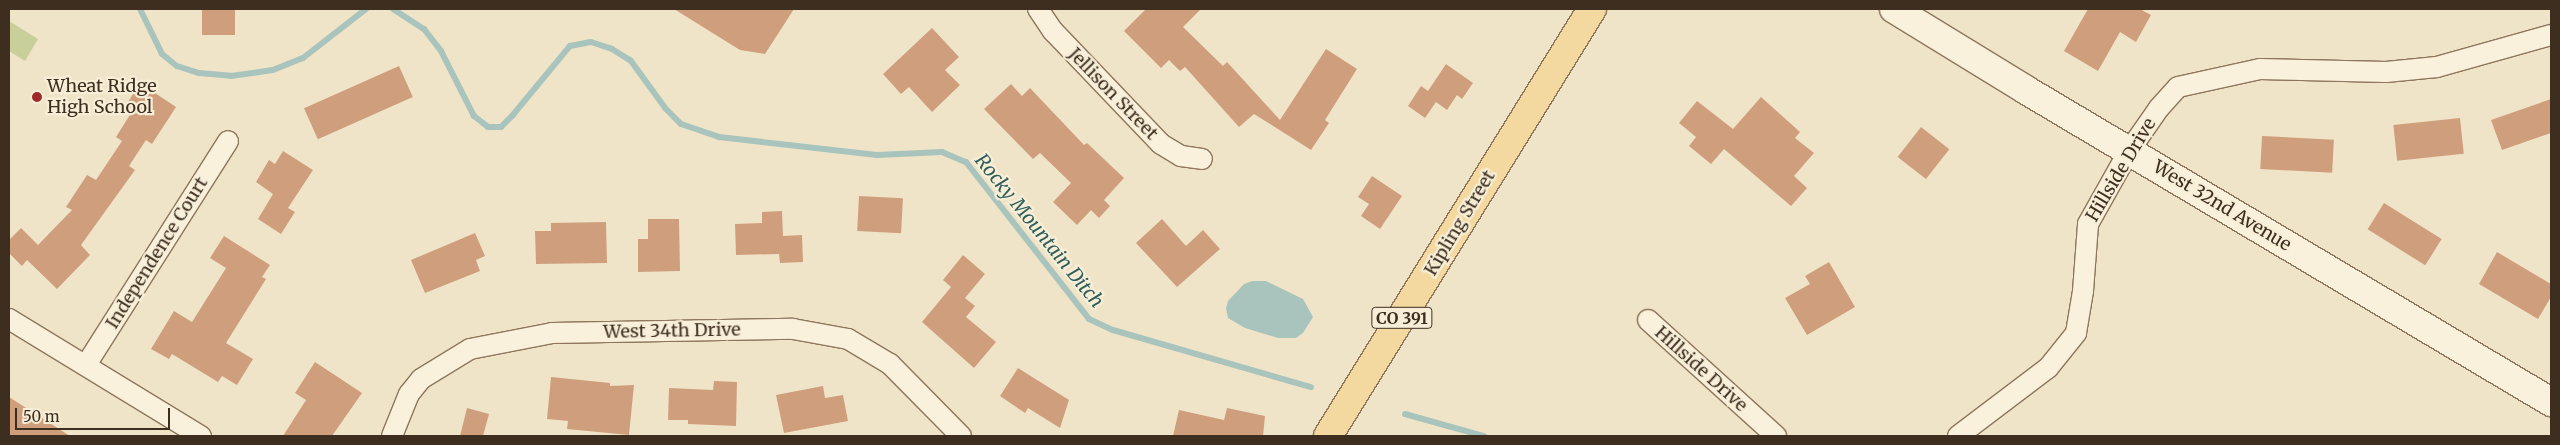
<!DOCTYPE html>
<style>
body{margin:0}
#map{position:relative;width:2560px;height:445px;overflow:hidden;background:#f0e4c8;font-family:Merriweather,serif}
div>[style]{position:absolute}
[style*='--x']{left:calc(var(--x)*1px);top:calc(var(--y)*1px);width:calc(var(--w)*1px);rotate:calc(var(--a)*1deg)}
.green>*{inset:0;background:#c9cf9b}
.water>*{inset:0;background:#a9c4bc}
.stream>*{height:6px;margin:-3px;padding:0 3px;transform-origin:3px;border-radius:3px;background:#a9c4bc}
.building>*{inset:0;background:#cf9f7d;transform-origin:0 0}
.roads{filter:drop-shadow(1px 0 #8d765c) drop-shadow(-1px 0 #8d765c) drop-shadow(0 1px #8d765c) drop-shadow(0 -1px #8d765c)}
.street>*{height:20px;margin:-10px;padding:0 10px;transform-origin:10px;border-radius:10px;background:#faf1dc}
.secondary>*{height:28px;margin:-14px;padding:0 14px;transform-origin:14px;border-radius:14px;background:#faf1dc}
.primary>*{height:28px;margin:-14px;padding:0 14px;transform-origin:14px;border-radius:14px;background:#f3d9a0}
.dots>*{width:14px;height:14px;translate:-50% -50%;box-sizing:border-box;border:2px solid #f7eed8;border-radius:50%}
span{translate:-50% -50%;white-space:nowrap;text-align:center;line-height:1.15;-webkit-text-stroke:4.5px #f7eed8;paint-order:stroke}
.shield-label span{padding:1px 4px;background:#f7eed8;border:1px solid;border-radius:4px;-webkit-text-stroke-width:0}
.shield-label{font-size:16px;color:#3d2e20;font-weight:700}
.poi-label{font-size:18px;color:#3d2e20}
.left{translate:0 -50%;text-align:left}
.street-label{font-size:18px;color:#3d2e20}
.water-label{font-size:19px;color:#2f5d5a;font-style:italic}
.frame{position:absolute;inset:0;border:10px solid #3d2e20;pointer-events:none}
.scale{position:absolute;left:15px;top:408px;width:155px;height:22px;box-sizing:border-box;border:2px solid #3d2e20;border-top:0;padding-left:6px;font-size:15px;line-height:18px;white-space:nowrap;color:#3d2e20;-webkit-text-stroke:4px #f7eed8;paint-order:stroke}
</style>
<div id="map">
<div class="green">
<div style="clip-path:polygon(9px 21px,38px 39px,25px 61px,9px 51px)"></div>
</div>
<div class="water">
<div style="clip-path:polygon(1252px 281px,1266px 281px,1303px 299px,1313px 317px,1303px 333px,1296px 338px,1278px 338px,1245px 328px,1228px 318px,1226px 308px,1228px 301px,1244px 284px)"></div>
</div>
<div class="stream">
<div style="--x:140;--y:9;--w:50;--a:63.9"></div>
<div style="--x:162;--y:54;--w:19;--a:39"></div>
<div style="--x:177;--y:66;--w:23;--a:18"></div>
<div style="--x:199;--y:73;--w:32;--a:5"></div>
<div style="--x:231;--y:76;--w:42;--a:-8.1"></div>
<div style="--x:273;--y:70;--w:32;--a:-22"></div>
<div style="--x:303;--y:58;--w:80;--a:-37.9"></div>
<div style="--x:393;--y:9;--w:37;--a:33"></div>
<div style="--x:424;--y:29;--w:28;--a:52"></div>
<div style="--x:441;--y:51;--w:73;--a:63.1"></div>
<div style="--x:474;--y:116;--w:18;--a:38"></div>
<div style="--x:488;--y:127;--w:13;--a:0"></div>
<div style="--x:501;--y:127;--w:16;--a:-45"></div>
<div style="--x:512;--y:116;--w:91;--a:-50.4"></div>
<div style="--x:570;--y:46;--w:21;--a:-11"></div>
<div style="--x:591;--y:42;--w:22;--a:18"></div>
<div style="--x:612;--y:49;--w:22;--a:32"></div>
<div style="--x:631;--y:61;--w:59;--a:53.9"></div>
<div style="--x:666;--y:109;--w:21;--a:45"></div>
<div style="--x:681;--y:124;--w:40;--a:18.9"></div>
<div style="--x:719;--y:137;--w:159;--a:6.5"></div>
<div style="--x:877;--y:155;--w:65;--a:-2.6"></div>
<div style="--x:942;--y:152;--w:26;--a:23"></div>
<div style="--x:966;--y:162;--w:199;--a:51.9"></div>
<div style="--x:1089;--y:319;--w:26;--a:25"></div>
<div style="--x:1113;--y:330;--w:206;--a:16.1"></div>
<div style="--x:1405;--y:414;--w:82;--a:15.6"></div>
</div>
<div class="building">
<div style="left:202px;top:9px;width:33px;height:26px"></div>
<div style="clip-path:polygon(674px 9px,794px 9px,765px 54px,740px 50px)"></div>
<div style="clip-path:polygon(1146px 9px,1201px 9px,1183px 27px,1223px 66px,1227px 62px,1280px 120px,1326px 49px,1357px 69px,1325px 120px,1329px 123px,1311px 150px,1254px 114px,1239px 127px,1185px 67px,1180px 71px,1169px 60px,1161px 68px,1124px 31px)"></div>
<div style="clip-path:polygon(2088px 9px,2140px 9px,2151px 15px,2136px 42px,2120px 32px,2098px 71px,2064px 51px)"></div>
<div style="clip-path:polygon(932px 28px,959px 57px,945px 70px,960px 85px,932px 112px,909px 87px,901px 94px,883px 74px)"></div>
<div style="clip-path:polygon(1446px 64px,1473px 83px,1462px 99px,1457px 95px,1447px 110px,1436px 102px,1425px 118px,1408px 106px,1421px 86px,1428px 91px)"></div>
<div style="left:399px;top:66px;width:34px;height:104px;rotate:66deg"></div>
<div style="clip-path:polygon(140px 83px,176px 107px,152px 144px,146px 140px,129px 166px,135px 170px,81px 245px,90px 255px,57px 289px,27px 260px,22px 266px,9px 253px,9px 240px,21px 228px,38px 245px,72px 210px,66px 207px,87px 175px,96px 180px,122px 141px,116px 137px,133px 110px,126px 105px)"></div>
<div style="clip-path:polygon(1011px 84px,1022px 96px,1030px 88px,1084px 145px,1087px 143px,1124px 178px,1104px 200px,1110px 206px,1099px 218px,1091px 210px,1077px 225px,1053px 202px,1071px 183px,1040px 153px,1033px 159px,984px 109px)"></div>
<div style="clip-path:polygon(1761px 97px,1800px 132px,1795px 138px,1814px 153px,1794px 176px,1807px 188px,1791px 206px,1724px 149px,1711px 164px,1689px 146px,1696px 137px,1679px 123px,1697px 101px,1733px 129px)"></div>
<div style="clip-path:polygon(2551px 99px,2551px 133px,2502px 150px,2491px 120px)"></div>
<div style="left:2460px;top:118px;width:36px;height:67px;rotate:84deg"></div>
<div style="left:1921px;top:127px;width:36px;height:38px;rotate:38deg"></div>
<div style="left:2262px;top:136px;width:72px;height:33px;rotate:3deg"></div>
<div style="clip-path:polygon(283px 151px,313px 170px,288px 208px,295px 212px,281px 234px,258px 219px,273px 194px,256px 182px,269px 160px,275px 164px)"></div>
<div style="clip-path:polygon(1372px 176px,1402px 196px,1380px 229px,1361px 216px,1369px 204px,1358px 197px)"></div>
<div style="left:859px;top:196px;width:44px;height:35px;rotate:3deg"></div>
<div style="left:2384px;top:203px;width:68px;height:31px;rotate:32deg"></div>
<div style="clip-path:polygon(782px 211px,783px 236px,802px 235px,803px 262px,780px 263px,779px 254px,736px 255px,735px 224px,762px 223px,762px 212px)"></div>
<div style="clip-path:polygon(648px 219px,679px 219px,680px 271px,638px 272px,638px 239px,648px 239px)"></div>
<div style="clip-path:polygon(1162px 219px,1186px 246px,1203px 230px,1220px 249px,1177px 287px,1136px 243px)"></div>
<div style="clip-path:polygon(606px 222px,607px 263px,536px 264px,535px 231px,551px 231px,551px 223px)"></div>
<div style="clip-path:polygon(475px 233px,485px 256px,476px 260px,480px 271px,425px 293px,411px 260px)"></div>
<div style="clip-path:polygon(224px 236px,270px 265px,262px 277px,266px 279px,226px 343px,253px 359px,237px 385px,222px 376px,218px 382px,172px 354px,169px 359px,151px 349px,174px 311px,192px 322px,226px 268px,210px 258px)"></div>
<div style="clip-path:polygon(2497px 252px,2551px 284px,2551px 297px,2538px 319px,2479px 284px)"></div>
<div style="clip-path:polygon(963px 255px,985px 274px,965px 298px,975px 306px,966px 317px,996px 342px,974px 368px,922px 322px,951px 287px,943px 280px)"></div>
<div style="clip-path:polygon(1829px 262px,1855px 307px,1807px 335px,1785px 298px,1810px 284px,1805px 276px)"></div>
<div style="clip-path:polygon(315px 362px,362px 393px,332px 436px,283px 436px,306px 400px,295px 393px)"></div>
<div style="clip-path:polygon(1018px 368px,1069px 400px,1060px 428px,1028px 408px,1025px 413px,1000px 396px)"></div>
<div style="clip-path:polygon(551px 377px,610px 383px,610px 386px,634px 385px,629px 435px,567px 429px,568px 421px,547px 419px)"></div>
<div style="clip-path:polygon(714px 381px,737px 382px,736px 426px,688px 424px,688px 420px,668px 420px,669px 388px,713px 390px)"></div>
<div style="clip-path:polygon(823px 386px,825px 398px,843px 395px,848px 421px,784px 433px,776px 395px)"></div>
<div style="clip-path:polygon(9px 397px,70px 436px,9px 436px)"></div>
<div style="clip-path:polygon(467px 408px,489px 414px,483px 436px,460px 436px)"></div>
<div style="clip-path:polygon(1227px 408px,1265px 416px,1263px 436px,1173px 436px,1179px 410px,1224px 420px)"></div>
</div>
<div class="roads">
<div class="street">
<div style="--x:1038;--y:9;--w:27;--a:56"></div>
<div style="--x:1053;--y:31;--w:156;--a:46.3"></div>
<div style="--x:1161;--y:144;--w:23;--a:31"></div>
<div style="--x:1181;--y:156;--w:21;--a:8"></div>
<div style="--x:9;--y:319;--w:225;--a:31.4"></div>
<div style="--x:1648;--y:320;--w:173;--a:42.2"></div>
<div style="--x:86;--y:365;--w:265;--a:-57.6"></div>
<div style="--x:392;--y:436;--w:45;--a:-68"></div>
<div style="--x:409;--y:394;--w:19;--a:-51"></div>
<div style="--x:421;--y:379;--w:57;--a:-31.5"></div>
<div style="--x:470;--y:349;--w:84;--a:-11"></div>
<div style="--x:552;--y:333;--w:241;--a:-1"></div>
<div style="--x:793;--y:329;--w:56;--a:10.3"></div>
<div style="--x:848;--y:339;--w:49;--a:30.8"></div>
<div style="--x:890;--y:364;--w:101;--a:45.4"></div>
<div style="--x:1958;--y:436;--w:113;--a:-37.1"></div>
<div style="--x:2048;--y:368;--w:45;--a:-51.3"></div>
<div style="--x:2076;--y:333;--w:43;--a:-80.5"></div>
<div style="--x:2083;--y:291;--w:67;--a:-85.7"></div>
<div style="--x:2088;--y:224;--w:84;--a:-60.7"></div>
<div style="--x:2129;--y:151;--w:52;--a:-55.1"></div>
<div style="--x:2159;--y:108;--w:28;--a:-48"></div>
<div style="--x:2178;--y:87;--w:84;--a:-12.4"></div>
<div style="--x:2260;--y:69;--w:126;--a:1.4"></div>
<div style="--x:2386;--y:72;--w:51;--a:-5.6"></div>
<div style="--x:2437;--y:67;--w:118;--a:-15.7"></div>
</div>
<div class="secondary">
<div style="--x:1894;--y:9;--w:155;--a:31.5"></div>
<div style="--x:2026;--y:90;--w:611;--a:30.72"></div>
</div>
<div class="primary">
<div style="--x:1328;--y:436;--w:502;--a:-58.27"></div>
</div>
</div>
<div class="dots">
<div style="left:37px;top:97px;background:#9e2a2b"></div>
</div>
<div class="shield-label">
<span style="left:1402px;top:318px">CO 391</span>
</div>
<div class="poi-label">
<span class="left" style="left:47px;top:97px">Wheat Ridge<br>High School</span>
</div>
<div class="street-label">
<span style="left:1113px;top:94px;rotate:46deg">Jellison Street</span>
<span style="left:2121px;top:170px;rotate:-59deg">Hillside Drive</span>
<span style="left:2222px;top:206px;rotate:31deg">West 32nd Avenue</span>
<span style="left:1460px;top:223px;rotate:-59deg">Kipling Street</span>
<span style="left:157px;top:253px;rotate:-58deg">Independence Court</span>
<span style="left:672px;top:331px;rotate:-1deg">West 34th Drive</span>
<span style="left:1701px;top:369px;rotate:42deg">Hillside Drive</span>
</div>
<div class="water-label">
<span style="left:1039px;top:231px;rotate:51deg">Rocky Mountain Ditch</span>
</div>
<div class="frame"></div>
<div class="scale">50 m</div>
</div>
